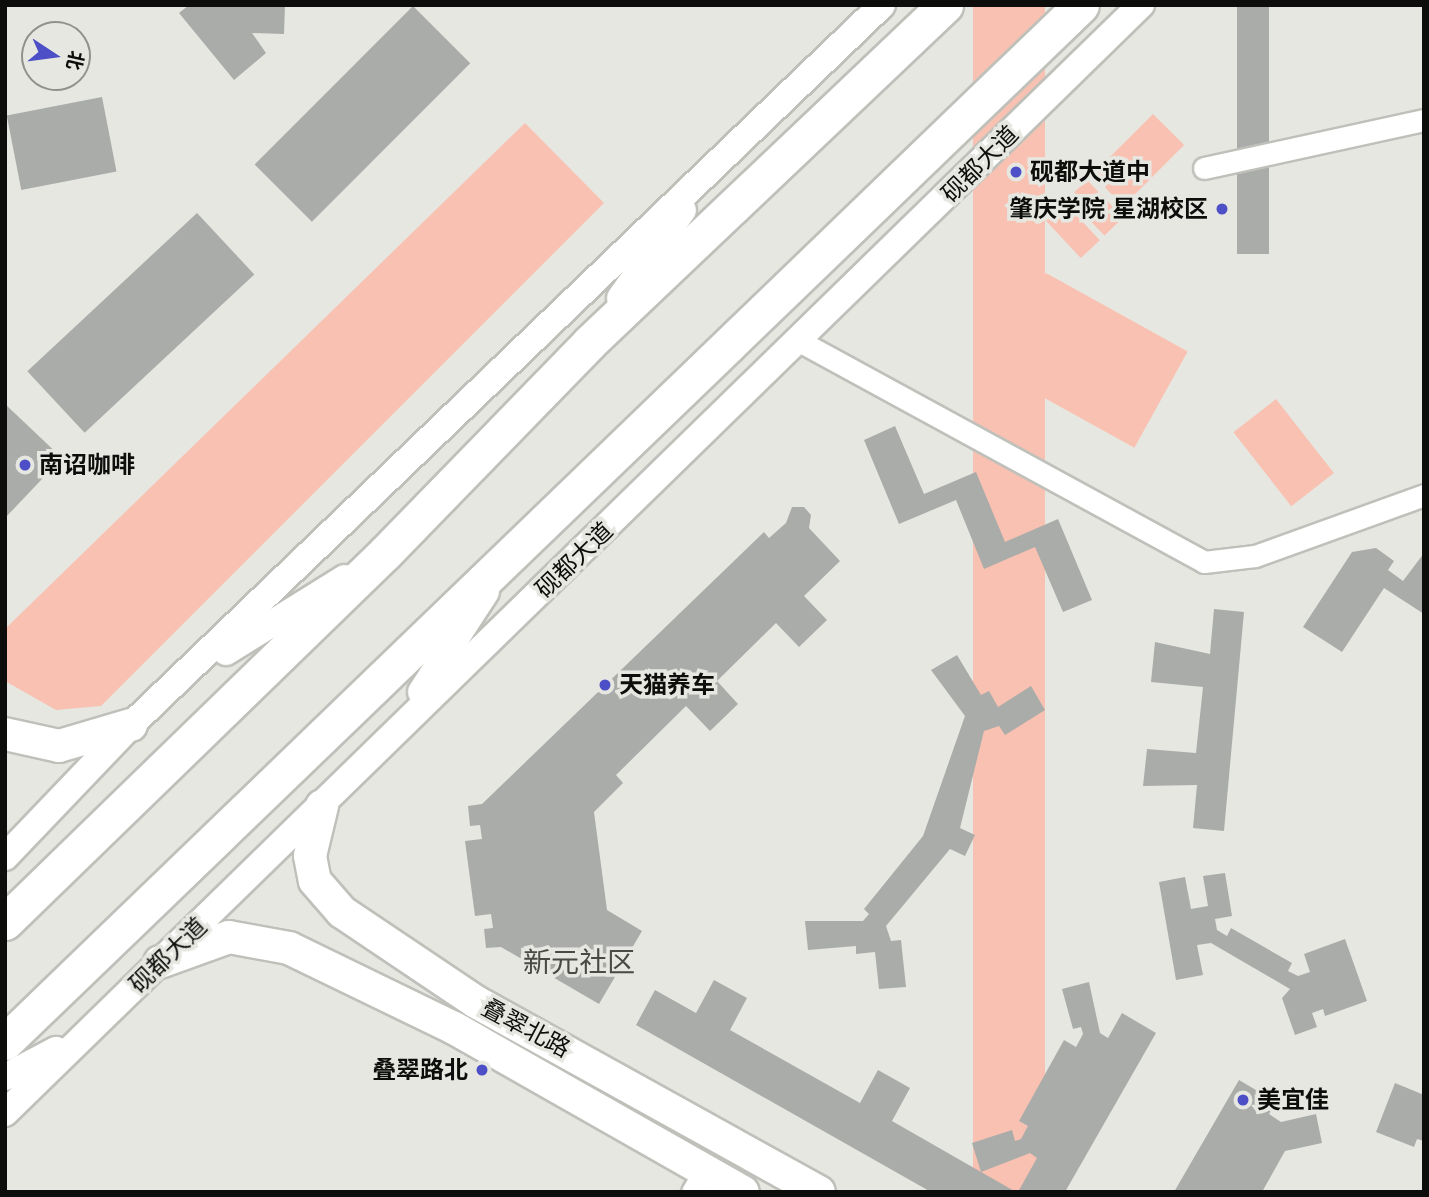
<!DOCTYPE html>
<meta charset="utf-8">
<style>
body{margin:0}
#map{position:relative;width:1429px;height:1197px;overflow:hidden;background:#e7e7e2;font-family:Helvetica,"Noto Sans SC",sans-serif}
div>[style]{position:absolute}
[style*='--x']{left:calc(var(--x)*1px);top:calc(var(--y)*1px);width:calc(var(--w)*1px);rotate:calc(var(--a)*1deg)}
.green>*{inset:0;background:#f8c1b1;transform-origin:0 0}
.building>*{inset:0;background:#a9aca8;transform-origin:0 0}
.roads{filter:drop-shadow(2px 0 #c0c0bb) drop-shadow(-2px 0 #c0c0bb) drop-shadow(0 2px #c0c0bb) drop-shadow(0 -2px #c0c0bb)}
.minor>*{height:21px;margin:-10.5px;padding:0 10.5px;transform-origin:10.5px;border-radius:10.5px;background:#fff}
.tertiary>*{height:26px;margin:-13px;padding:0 13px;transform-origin:13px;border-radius:13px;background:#fff}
.secondary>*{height:32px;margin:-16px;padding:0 16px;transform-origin:16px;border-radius:16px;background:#fff}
.primary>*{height:35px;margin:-17.5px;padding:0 17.5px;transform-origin:17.5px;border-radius:17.5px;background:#fff}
.dots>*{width:19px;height:19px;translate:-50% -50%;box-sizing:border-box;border:4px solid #e7e7e2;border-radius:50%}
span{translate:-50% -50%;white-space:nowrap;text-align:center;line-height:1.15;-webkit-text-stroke:7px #e7e7e2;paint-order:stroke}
.street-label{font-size:24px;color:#0d0d0c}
.poi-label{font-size:24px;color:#0d0d0c;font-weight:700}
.left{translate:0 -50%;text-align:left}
.right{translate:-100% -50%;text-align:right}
.quarter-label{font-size:28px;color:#494945}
.frame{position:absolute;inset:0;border:7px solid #0d0d0c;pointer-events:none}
.north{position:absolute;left:21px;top:21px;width:70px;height:70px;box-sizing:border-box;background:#e7e7e2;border:2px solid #90908c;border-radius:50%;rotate:103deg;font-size:19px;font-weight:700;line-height:28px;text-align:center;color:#0d0d0c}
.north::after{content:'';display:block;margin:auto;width:24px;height:32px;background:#4c4fc5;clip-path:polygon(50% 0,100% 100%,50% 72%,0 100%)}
</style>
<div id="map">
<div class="green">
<div style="left:973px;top:5px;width:72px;height:1351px"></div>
<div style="left:1153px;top:114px;width:44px;height:86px;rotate:45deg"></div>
<div style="clip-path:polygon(525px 123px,604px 203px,101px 706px,56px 710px,5px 681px,5px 629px)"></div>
<div style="left:1087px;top:180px;width:52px;height:26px;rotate:46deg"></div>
<div style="left:1065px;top:203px;width:51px;height:26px;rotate:47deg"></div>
<div style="left:1046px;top:273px;width:162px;height:110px;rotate:29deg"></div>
<div style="left:1276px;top:399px;width:94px;height:54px;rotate:52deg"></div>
</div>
<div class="building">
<div style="clip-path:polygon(189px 5px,285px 5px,284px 34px,252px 33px,266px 53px,234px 80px,179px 13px)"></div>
<div style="left:1237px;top:5px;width:32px;height:249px"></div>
<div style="left:413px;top:6px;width:81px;height:224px;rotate:45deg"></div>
<div style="left:102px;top:97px;width:76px;height:97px;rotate:79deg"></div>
<div style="left:197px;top:213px;width:84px;height:232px;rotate:47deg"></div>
<div style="clip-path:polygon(5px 404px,62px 458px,5px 518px)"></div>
<div style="clip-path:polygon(895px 426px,924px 494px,976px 472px,1005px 542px,1058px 519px,1092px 600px,1063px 612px,1035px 547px,984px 569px,956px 500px,899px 524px,864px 440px)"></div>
<div style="clip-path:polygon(792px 507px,804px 507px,811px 515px,809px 528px,840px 561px,804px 596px,827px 620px,799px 647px,776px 623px,717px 681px,738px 704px,710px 731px,686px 706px,616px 775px,623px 783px,594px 812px,607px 910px,642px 931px,599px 1004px,501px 947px,486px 948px,484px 929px,493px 928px,491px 914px,475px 916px,465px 841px,482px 839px,480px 825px,470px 826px,468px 806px,482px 804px,764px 532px,769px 538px,786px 523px)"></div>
<div style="clip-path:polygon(1376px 548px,1394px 561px,1388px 570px,1403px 581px,1424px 553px,1424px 614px,1384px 588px,1342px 652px,1303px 627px,1352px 552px)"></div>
<div style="clip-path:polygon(1214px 609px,1244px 612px,1224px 831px,1193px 828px,1197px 785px,1143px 786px,1147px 749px,1196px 753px,1203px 687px,1151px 682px,1155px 642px,1210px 654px)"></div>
<div style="clip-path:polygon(957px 655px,981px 695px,989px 691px,998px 707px,1031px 686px,1045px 710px,1005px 735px,999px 726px,984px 731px,960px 828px,975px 835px,965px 856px,950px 849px,886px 926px,891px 941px,901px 940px,906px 987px,879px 989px,875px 952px,856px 954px,856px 946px,808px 950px,805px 921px,863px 921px,869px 914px,864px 909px,923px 836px,965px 716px,931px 670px)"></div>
<div style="clip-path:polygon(1225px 873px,1232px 916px,1215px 919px,1217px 930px,1227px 936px,1231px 928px,1292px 963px,1288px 971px,1298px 976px,1310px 972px,1304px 954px,1345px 939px,1367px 1001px,1325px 1016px,1323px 1009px,1312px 1013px,1317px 1027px,1295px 1035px,1282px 998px,1290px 989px,1211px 943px,1197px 945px,1203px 975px,1176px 980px,1159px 882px,1185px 877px,1191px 909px,1208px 906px,1203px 876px)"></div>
<div style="clip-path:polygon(714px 980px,747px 998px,730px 1030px,860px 1103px,878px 1070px,910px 1088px,892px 1121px,1016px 1192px,931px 1192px,636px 1025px,655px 990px,696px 1013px)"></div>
<div style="clip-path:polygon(1089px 982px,1100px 1033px,1108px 1038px,1122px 1013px,1156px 1033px,1065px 1192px,1018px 1192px,1037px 1158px,1030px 1153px,981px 1172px,972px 1143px,1012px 1130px,1015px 1141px,1021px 1139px,1028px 1126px,1019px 1121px,1064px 1040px,1076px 1047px,1083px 1034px,1081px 1027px,1073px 1029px,1062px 989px)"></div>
<div style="clip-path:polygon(1239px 1080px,1276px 1102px,1269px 1114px,1281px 1122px,1316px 1114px,1322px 1143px,1285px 1151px,1262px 1192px,1174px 1192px)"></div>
<div style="clip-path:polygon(1395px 1083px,1424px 1095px,1424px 1141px,1417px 1139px,1414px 1147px,1376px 1132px)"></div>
</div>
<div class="roads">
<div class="minor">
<div style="--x:1204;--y:168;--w:225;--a:-12.3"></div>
<div style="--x:801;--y:342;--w:459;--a:28.6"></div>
<div style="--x:1204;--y:562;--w:51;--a:-6.7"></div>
<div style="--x:1255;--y:556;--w:180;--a:-19.8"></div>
<div style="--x:692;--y:1192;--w:24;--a:-60"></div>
</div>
<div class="tertiary">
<div style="--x:620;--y:298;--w:108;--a:-54.4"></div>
<div style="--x:226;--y:652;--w:140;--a:-31.9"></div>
<div style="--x:421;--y:692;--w:119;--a:-57"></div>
<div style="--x:5;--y:857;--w:182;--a:-46.3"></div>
<div style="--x:131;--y:725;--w:1040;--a:-43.79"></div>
<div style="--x:5;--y:1077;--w:58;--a:-27.9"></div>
<div style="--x:5;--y:1113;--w:1587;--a:-44.29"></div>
</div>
<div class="secondary">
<div style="--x:5;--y:734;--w:55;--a:12.5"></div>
<div style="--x:59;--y:746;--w:75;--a:-16.3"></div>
<div style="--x:322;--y:806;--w:51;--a:103.5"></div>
<div style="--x:310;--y:856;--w:25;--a:79"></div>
<div style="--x:315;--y:881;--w:41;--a:48.9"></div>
<div style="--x:342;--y:912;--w:161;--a:33.9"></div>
<div style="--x:476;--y:1002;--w:392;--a:29"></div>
<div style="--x:160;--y:962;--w:73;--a:-19.9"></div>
<div style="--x:229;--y:937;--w:61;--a:10.4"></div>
<div style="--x:289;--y:948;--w:183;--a:25.9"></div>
<div style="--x:454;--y:1028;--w:332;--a:29.6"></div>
</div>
<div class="primary">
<div style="--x:5;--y:922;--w:530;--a:-44.16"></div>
<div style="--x:385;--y:553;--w:293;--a:-45.8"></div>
<div style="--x:589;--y:343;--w:491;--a:-43.5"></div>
<div style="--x:5;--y:1042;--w:1494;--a:-43.94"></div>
</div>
</div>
<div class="dots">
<div style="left:1016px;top:172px;background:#4c4fc5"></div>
<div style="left:1222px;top:209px;background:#4c4fc5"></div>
<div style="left:25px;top:465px;background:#4c4fc5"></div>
<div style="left:605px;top:685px;background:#4c4fc5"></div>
<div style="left:482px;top:1070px;background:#4c4fc5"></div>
<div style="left:1243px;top:1100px;background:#4c4fc5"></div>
</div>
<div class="street-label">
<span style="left:980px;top:164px;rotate:-45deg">砚都大道</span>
<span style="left:574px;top:560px;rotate:-44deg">砚都大道</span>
<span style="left:168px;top:955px;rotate:-44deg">砚都大道</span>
<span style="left:526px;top:1028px;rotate:28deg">叠翠北路</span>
</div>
<div class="poi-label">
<span class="left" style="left:1030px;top:172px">砚都大道中</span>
<span class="right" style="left:1208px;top:209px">肇庆学院 星湖校区</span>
<span class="left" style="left:39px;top:465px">南诏咖啡</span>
<span class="left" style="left:619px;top:685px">天猫养车</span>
<span class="right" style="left:468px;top:1070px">叠翠路北</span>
<span class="left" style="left:1257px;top:1100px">美宜佳</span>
</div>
<div class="quarter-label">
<span style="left:579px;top:963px">新元社区</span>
</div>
<div class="frame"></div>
<div class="north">北</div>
</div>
